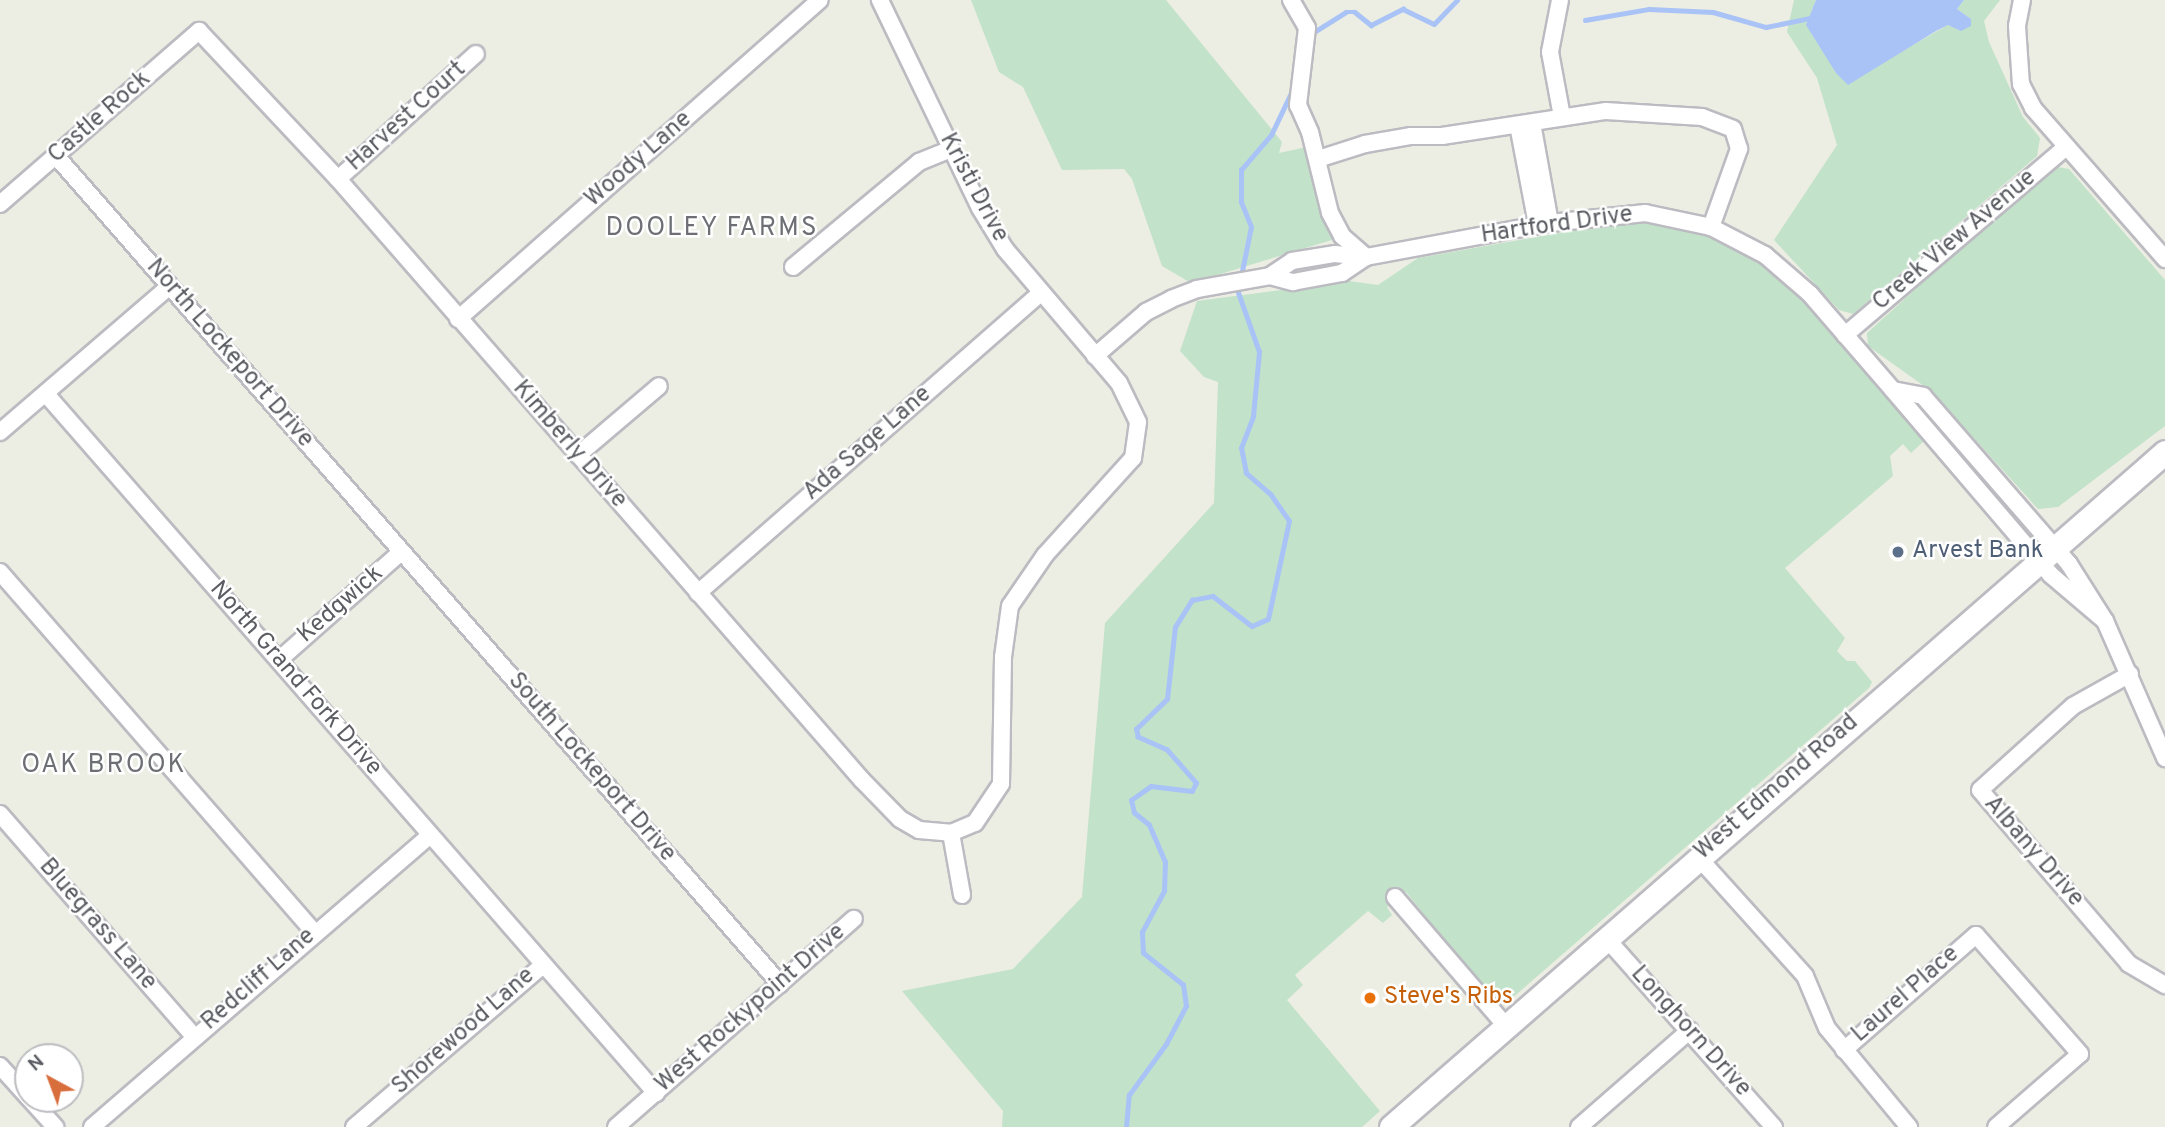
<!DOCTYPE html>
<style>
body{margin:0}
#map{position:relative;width:2165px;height:1127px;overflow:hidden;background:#ecede3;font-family:Overpass,sans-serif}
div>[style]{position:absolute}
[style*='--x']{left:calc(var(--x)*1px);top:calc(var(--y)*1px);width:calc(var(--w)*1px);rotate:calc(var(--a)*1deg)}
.green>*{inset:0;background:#c2e2ca}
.water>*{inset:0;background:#a9c3f7}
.stream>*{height:4.5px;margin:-2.25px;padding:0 2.25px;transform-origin:2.25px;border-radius:2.25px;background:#a9c3f7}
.roads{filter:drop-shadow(2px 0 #bbbbc1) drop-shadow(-2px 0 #bbbbc1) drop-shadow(0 2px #bbbbc1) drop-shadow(0 -2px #bbbbc1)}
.street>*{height:16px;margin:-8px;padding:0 8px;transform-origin:8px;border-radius:8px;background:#fff}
.secondary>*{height:23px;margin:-11.5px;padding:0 11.5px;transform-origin:11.5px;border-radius:11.5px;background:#fff}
.dots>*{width:19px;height:19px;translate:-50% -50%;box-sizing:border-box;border:4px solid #fff;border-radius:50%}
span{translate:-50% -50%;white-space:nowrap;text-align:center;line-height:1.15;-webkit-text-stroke:5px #fff;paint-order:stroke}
.street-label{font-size:24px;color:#5b5d63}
.service-label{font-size:24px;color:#4e5e75}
.left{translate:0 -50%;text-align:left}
.food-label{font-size:24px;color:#c56008}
.neighbourhood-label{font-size:26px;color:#6d6f74;letter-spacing:2px}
.north{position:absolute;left:14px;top:1043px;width:70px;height:70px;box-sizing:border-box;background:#fff;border:2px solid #bdbec1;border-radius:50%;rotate:319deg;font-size:19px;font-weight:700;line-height:28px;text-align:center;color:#5b5d63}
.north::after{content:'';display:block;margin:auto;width:24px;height:32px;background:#d96e3d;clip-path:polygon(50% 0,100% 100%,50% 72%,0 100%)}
</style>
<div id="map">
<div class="green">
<div style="clip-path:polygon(971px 0,1166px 0,1282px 142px,1279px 153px,1307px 147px,1326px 222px,1335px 239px,1191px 283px,1162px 266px,1132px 179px,1124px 169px,1062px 170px,1023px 87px,999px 72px)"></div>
<div style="clip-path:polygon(1794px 0,1816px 0,1807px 25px,1821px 49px,1906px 49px,1948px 25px,1971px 19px,1957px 9px,1964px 0,2000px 0,1984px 21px,1989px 42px,2023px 117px,2040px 138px,2037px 156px,1853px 314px,1839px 310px,1774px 240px,1837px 145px,1817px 78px,1787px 32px)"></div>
<div style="clip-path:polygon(2052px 166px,2069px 169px,2165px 280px,2165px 426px,2058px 507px,2038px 509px,1931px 391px,1868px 346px,1867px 333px)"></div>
<div style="clip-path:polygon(1621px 222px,1693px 227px,1771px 268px,1806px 302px,1924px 441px,1911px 453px,1903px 444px,1890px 456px,1893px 476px,1785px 568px,1845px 638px,1837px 651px,1847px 661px,1855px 661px,1872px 682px,1869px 688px,1511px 999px,1486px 992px,1406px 892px,1387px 907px,1392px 915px,1383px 923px,1368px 911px,1295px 975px,1303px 985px,1287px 1000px,1380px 1111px,1362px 1127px,1002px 1127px,1003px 1111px,902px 991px,1013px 969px,1082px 897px,1105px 623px,1214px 503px,1218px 382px,1204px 377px,1180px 351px,1197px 301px,1349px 281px,1378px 285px,1418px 258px)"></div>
</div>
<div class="water">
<div style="clip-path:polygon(1816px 0,1964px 0,1957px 9px,1971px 19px,1971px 26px,1961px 31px,1948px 25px,1936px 31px,1848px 85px,1836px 73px,1806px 25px)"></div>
</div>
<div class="stream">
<div style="--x:1585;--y:20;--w:65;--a:-9.8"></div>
<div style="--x:1649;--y:9;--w:64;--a:2.7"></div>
<div style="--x:1713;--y:12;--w:55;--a:15.8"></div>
<div style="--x:1766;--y:27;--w:45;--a:-11.6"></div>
<div style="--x:1311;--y:34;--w:41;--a:-32.2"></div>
<div style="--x:1346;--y:12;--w:9;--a:0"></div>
<div style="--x:1355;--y:12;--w:21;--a:39"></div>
<div style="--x:1371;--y:25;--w:36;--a:-27"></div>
<div style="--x:1403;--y:9;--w:34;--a:26"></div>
<div style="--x:1434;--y:24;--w:33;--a:-46"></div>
<div style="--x:1241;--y:276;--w:50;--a:-78.5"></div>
<div style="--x:1251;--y:227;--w:27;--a:-112"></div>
<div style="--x:1241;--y:202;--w:32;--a:-90"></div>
<div style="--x:1241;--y:170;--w:46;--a:-49.4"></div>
<div style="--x:1271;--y:135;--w:49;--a:-64.5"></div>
<div style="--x:1126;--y:1127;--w:32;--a:-85"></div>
<div style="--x:1129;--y:1095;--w:63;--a:-54"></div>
<div style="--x:1166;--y:1044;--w:43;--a:-62.2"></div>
<div style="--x:1186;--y:1006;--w:21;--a:-98"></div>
<div style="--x:1183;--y:985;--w:51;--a:-141.3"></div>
<div style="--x:1143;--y:953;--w:21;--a:-93"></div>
<div style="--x:1142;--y:932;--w:47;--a:-61.8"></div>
<div style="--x:1164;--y:891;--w:29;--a:-88"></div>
<div style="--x:1165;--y:862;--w:40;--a:-113.4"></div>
<div style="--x:1149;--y:825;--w:19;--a:-141"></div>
<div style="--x:1134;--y:813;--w:13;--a:-103"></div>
<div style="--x:1131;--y:800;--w:24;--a:-35"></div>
<div style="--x:1151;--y:786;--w:41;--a:7"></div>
<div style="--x:1192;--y:791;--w:9;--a:-63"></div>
<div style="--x:1196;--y:783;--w:44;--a:-131.3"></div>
<div style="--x:1167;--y:750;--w:32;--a:-156"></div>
<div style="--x:1138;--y:737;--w:8;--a:-104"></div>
<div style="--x:1136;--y:729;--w:43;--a:-44.1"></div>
<div style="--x:1167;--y:699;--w:72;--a:-83.7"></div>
<div style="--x:1175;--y:627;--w:32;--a:-58"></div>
<div style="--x:1192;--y:600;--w:21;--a:-11"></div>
<div style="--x:1213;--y:596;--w:49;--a:37.6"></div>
<div style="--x:1252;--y:626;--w:17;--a:-24"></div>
<div style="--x:1268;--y:619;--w:100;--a:-77.9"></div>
<div style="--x:1289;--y:521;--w:32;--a:-125"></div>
<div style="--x:1271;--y:495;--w:33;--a:-139"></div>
<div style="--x:1246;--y:473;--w:25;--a:-101"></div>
<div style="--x:1241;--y:448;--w:34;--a:-69"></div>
<div style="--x:1253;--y:416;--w:64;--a:-84.6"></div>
<div style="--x:1259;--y:352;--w:69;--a:-109.5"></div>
</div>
<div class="roads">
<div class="street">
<div style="--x:1291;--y:0;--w:32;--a:60"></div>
<div style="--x:1307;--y:28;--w:78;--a:96.7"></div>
<div style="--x:1298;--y:105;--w:30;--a:66"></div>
<div style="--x:1310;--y:132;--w:83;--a:76.1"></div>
<div style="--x:1330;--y:213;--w:26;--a:62"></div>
<div style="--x:1342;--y:236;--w:32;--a:41"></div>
<div style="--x:1560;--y:0;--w:53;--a:100.9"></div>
<div style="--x:1550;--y:52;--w:66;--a:79.5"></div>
<div style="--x:2022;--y:0;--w:26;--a:101"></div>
<div style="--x:2017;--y:26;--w:58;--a:86.1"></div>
<div style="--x:2021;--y:84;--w:27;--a:63"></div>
<div style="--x:2033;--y:108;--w:201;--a:48.8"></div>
<div style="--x:1532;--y:123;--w:102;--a:79.8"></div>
<div style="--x:1518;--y:125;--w:102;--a:79.2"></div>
<div style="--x:56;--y:156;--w:1100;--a:48.83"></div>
<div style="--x:1318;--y:159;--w:49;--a:-17.7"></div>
<div style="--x:1365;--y:144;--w:47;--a:-9.9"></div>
<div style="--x:1411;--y:136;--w:31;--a:0"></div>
<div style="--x:1442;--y:136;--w:166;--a:-8.7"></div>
<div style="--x:1606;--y:111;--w:96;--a:3.6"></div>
<div style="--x:1702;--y:117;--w:33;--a:21"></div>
<div style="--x:1733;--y:129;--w:21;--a:73"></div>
<div style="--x:1739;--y:149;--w:83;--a:109.7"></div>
<div style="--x:338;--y:179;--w:186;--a:-42.2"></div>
<div style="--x:0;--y:204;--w:264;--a:-41"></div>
<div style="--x:199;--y:31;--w:203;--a:46.8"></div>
<div style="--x:338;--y:179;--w:797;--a:48.92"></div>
<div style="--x:862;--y:780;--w:54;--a:45.7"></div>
<div style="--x:900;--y:819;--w:22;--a:30"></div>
<div style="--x:919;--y:830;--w:32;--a:5"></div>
<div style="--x:951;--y:833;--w:26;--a:-23"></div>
<div style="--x:975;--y:823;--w:47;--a:-56.3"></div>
<div style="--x:1001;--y:784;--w:127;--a:-89.1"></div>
<div style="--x:1003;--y:657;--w:51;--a:-82.2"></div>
<div style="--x:1010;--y:606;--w:62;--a:-55.5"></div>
<div style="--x:1045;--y:555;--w:131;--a:-47.8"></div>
<div style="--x:1133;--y:458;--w:36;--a:-82"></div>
<div style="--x:1138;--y:422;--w:43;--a:-116"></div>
<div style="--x:1119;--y:383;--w:176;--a:-130.4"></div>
<div style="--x:1005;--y:249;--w:48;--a:-121.4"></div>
<div style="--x:980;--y:208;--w:231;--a:-115.7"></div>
<div style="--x:793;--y:267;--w:164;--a:-39.8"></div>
<div style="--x:919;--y:162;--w:35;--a:-22"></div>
<div style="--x:1270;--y:276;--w:24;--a:15"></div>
<div style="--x:1293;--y:282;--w:50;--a:-10.4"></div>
<div style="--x:1342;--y:273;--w:29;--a:-34"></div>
<div style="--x:458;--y:319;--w:482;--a:-41.4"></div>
<div style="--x:1845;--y:335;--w:290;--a:-40.4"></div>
<div style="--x:1095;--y:356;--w:67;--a:-40.8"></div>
<div style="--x:1146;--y:312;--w:28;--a:-27"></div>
<div style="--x:1171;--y:299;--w:28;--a:-21"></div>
<div style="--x:1197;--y:289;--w:74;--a:-10.1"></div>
<div style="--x:1270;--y:276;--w:27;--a:-34"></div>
<div style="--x:1292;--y:261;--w:44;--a:-9.2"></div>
<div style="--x:1335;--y:254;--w:31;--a:6"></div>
<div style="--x:1366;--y:257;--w:187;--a:-10.5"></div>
<div style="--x:1550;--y:223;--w:96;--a:-6"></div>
<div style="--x:1645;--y:213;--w:67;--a:12"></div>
<div style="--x:1711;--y:227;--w:61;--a:27.4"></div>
<div style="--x:1765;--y:255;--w:60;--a:40.9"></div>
<div style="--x:1810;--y:294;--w:127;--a:49.2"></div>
<div style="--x:46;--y:394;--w:928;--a:48.89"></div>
<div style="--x:0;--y:432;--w:224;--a:-40.7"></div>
<div style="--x:578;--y:455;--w:106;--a:-40.4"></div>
<div style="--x:0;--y:572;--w:476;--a:48.9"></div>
<div style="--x:698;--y:593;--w:453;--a:-41.2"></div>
<div style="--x:2105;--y:621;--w:71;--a:-139.6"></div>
<div style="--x:2051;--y:575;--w:243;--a:-130.5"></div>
<div style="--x:1893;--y:390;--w:31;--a:11"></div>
<div style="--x:1923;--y:396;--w:223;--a:49"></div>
<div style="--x:2069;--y:564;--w:67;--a:57.7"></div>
<div style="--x:2105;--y:621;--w:150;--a:66.3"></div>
<div style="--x:280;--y:659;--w:162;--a:-41.5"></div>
<div style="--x:2130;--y:674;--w:65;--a:150.7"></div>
<div style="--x:2073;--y:706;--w:125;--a:137.9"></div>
<div style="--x:1980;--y:790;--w:229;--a:49.4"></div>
<div style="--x:2129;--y:964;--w:42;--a:30.3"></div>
<div style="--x:0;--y:814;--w:295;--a:48.9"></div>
<div style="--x:951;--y:833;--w:63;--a:79.9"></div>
<div style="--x:1698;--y:857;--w:160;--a:48"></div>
<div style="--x:1805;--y:976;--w:56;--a:67.1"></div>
<div style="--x:1827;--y:1028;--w:129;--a:50.4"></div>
<div style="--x:1395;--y:897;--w:170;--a:49.3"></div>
<div style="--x:1606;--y:938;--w:253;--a:48.4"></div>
<div style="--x:1844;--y:1050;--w:175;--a:-41.1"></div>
<div style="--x:1976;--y:935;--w:158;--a:48.8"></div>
<div style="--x:2080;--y:1054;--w:111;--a:139"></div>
<div style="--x:0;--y:1066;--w:42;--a:47.9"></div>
<div style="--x:30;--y:1099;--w:38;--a:48"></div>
<div style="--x:92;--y:1127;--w:445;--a:-40.8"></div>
<div style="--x:354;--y:1127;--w:249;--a:-40.6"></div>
<div style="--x:616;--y:1127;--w:316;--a:-41.2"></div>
<div style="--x:1579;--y:1127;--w:147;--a:-41.1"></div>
</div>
<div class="secondary">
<div style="--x:1391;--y:1127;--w:1027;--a:-41.09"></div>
</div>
</div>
<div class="dots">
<div style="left:1898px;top:552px;background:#5c6f8a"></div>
<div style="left:1370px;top:998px;background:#e8710a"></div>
</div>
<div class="street-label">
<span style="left:407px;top:117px;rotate:-42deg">Harvest Court</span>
<span style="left:100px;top:118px;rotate:-41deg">Castle Rock</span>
<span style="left:639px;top:160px;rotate:-41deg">Woody Lane</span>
<span style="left:973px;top:188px;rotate:62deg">Kristi Drive</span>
<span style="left:1557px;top:226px;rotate:-8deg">Hartford Drive</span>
<span style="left:1955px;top:241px;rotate:-40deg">Creek View Avenue</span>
<span style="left:229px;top:354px;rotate:49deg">North Lockeport Drive</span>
<span style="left:868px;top:444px;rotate:-41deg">Ada Sage Lane</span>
<span style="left:569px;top:445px;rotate:49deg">Kimberly Drive</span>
<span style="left:341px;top:605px;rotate:-41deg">Kedgwick</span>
<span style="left:295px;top:679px;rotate:49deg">North Grand Fork Drive</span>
<span style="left:591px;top:768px;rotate:49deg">South Lockeport Drive</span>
<span style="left:1777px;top:788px;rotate:-41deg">West Edmond Road</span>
<span style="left:2033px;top:852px;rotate:49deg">Albany Drive</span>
<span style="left:97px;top:925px;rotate:49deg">Bluegrass Lane</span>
<span style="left:259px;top:980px;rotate:-41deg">Redcliff Lane</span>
<span style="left:1906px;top:995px;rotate:-41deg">Laurel Place</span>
<span style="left:751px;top:1009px;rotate:-41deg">West Rockypoint Drive</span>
<span style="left:464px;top:1032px;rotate:-41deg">Shorewood Lane</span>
<span style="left:1690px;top:1032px;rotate:48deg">Longhorn Drive</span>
</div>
<div class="service-label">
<span class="left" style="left:1912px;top:552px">Arvest Bank</span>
</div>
<div class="food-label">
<span class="left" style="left:1384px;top:998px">Steve's Ribs</span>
</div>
<div class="neighbourhood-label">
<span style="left:712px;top:229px">DOOLEY FARMS</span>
<span style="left:104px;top:766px">OAK BROOK</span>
</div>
<div class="north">N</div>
</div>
